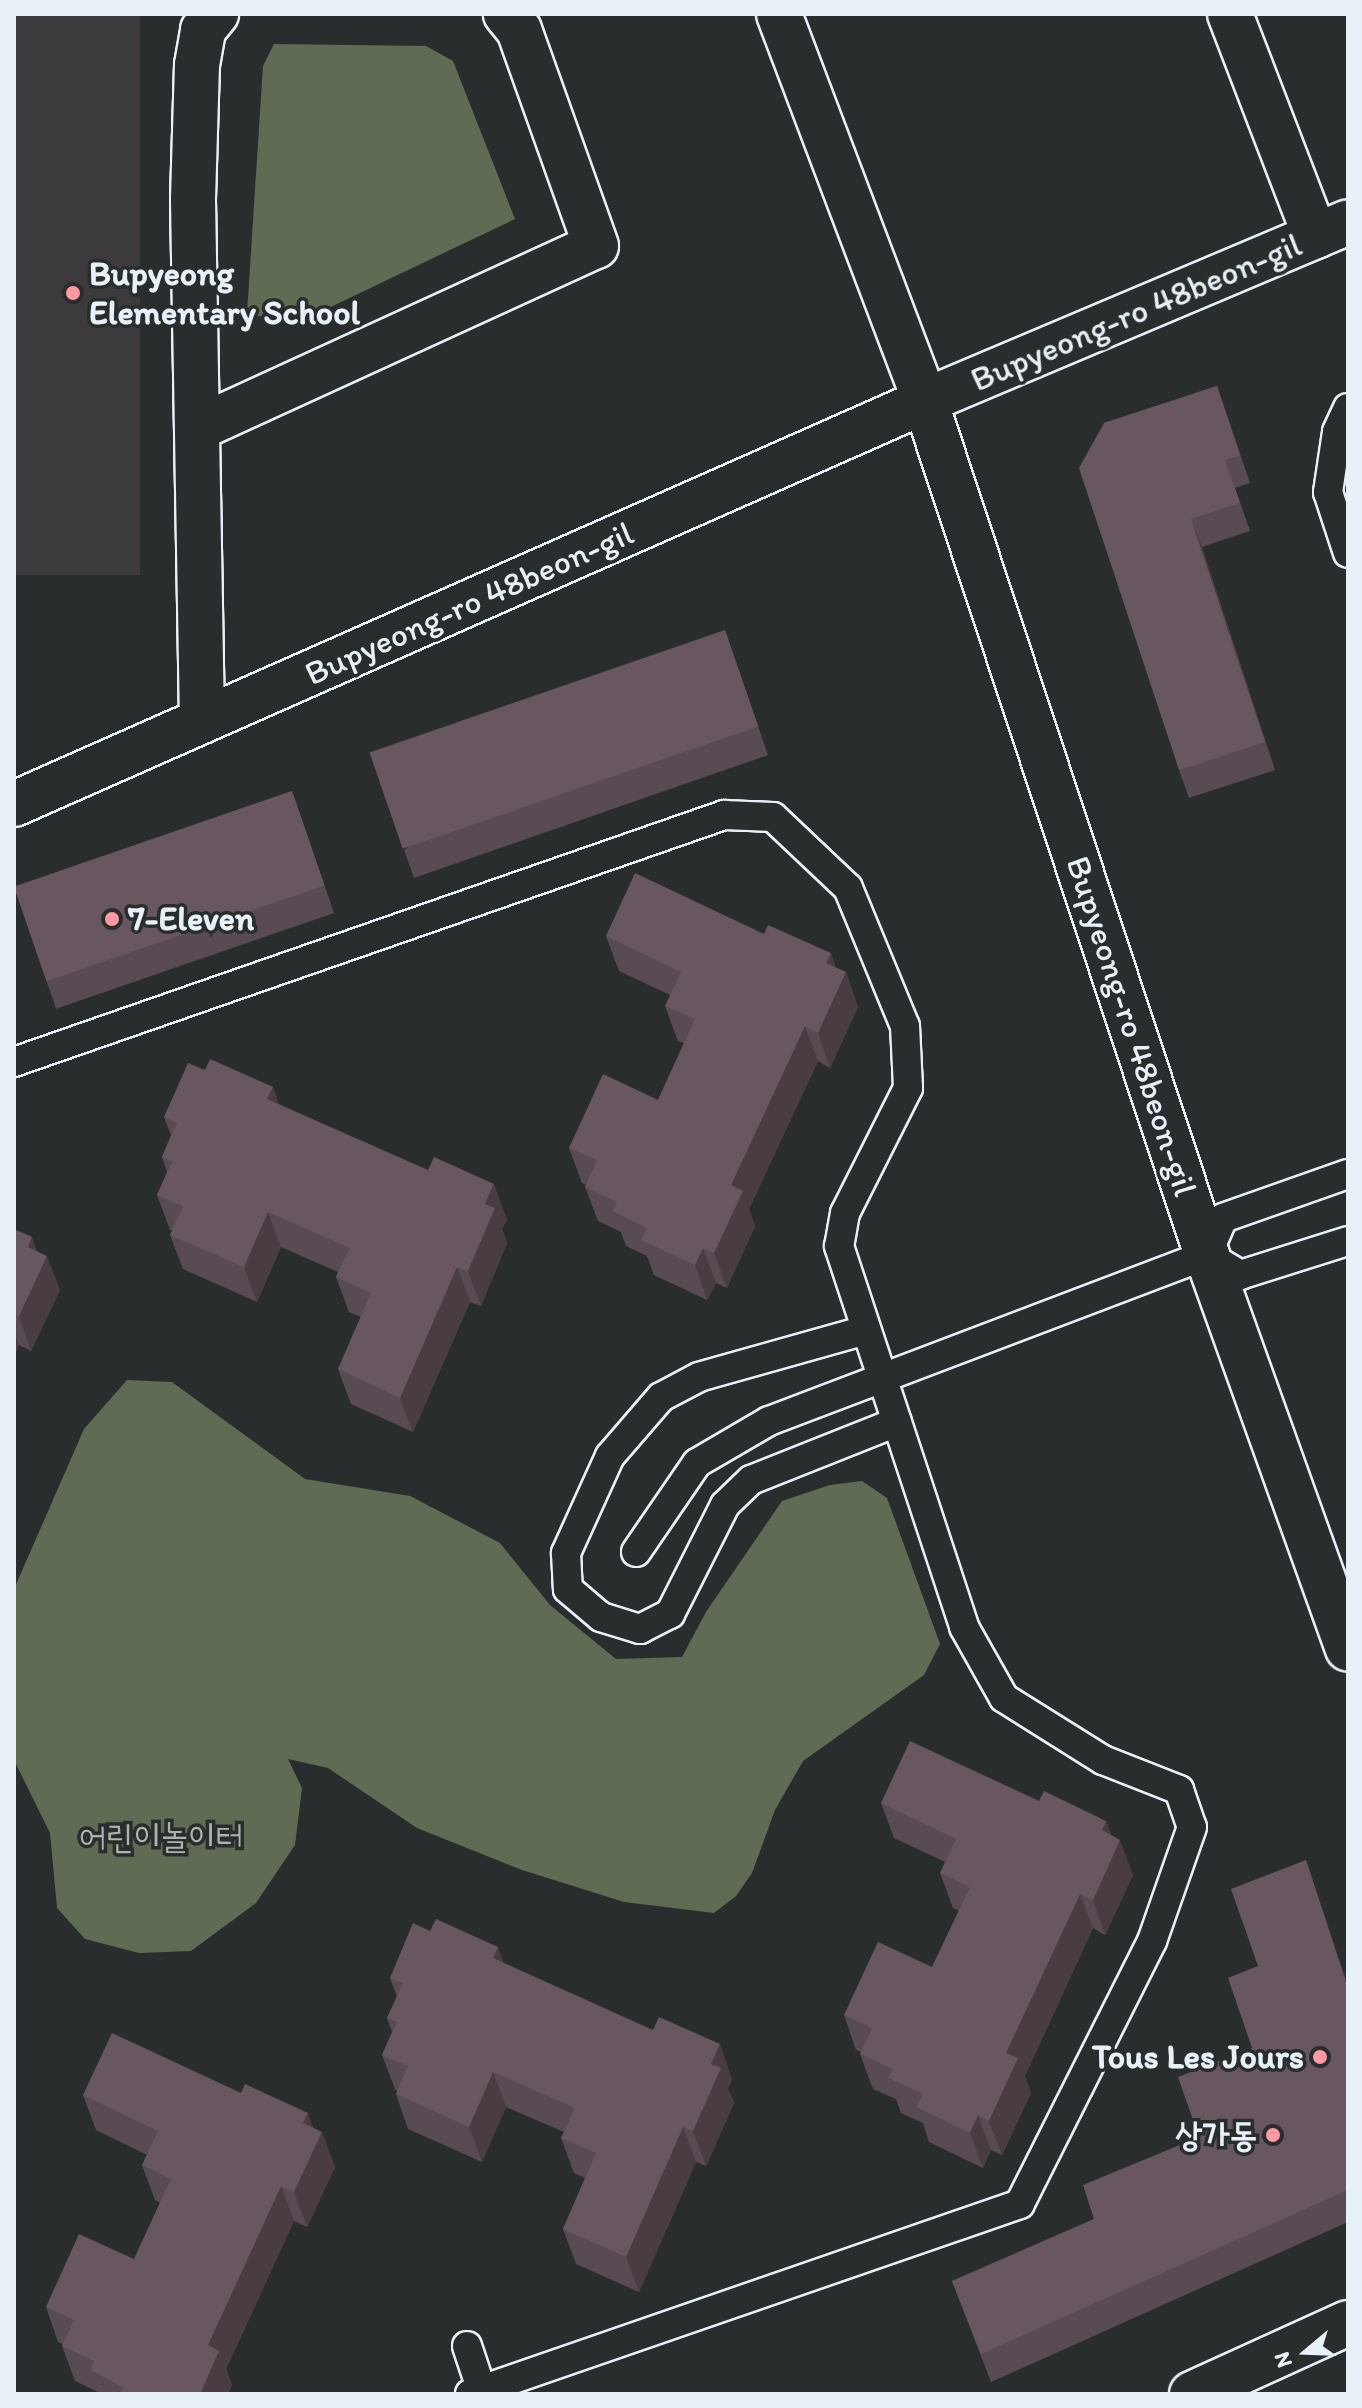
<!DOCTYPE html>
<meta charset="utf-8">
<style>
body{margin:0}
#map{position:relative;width:1362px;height:2408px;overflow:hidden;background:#2a2d2e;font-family:Itim,"Poor Story",sans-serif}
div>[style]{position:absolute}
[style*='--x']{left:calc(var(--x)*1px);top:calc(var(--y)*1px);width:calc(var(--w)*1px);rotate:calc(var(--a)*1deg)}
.built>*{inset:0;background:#3d3a3d;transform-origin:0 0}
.green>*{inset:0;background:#5f6c53}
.roads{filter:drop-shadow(2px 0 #e8f1f8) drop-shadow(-2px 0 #e8f1f8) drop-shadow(0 2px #e8f1f8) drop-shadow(0 -2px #e8f1f8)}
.service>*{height:28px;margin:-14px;padding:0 14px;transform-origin:14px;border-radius:14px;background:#2a2d2e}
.minor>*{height:44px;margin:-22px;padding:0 22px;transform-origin:22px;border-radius:22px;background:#2a2d2e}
.wall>*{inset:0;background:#594b53;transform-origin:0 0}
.shaded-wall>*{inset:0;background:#493d43}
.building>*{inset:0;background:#685760;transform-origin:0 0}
.dots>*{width:22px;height:22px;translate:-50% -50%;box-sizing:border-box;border:4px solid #2a2d2e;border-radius:50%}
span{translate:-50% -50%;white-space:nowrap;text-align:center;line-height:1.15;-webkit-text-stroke:7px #2a2d2e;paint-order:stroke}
.poi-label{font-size:34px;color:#e8f1f8;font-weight:700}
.left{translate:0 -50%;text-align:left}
.right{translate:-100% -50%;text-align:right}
.street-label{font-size:34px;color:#e8f1f8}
.park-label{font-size:34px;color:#aab5ae}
.frame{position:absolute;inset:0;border:16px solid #e8f1f8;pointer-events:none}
.north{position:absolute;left:1266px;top:2312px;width:80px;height:80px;-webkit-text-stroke:6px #2a2d2e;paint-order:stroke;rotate:251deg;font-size:22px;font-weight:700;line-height:32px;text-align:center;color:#e8f1f8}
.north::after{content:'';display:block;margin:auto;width:28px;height:36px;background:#e8f1f8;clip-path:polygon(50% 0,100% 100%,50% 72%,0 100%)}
</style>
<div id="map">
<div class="built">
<div style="left:14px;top:14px;width:126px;height:561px"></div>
</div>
<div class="green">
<div style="clip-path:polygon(274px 44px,426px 46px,453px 61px,515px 219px,297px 323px,247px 314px,263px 66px)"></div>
<div style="clip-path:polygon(127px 1380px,172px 1382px,305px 1479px,410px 1496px,500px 1543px,550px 1605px,616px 1659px,682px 1657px,706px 1612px,782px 1501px,830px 1485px,862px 1481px,887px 1498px,940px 1644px,924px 1675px,803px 1761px,775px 1810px,752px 1873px,736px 1896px,714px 1913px,624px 1902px,522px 1870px,417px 1828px,328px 1768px,288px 1759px,302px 1788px,295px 1845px,256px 1903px,191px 1951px,139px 1953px,85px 1939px,57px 1908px,50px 1833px,14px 1760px,14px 1589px,84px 1429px)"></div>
</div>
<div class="roads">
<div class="service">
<div style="--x:1348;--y:408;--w:26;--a:115"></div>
<div style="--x:1337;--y:432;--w:61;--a:98.5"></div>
<div style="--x:1328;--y:492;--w:64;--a:71.8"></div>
<div style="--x:14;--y:1062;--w:752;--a:-19.18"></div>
<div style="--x:724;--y:815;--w:49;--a:2.3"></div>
<div style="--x:773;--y:817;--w:103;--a:43.4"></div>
<div style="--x:848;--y:888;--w:149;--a:67.6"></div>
<div style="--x:905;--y:1026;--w:62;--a:87.2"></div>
<div style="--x:908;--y:1088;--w:140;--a:116.7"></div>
<div style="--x:845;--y:1213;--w:34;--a:100"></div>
<div style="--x:839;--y:1246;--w:401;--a:71.8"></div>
<div style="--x:964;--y:1627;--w:81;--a:60.6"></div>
<div style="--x:1004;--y:1698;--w:117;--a:32.1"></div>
<div style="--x:1103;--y:1760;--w:82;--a:21.5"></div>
<div style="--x:1179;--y:1790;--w:39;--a:71"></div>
<div style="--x:1192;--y:1827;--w:121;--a:109.3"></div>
<div style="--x:1152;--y:1941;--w:294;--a:116.7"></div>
<div style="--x:1020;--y:2204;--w:582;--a:160.94"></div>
<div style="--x:1207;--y:1255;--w:39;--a:31"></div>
<div style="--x:1240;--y:1275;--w:113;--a:-17.5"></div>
<div style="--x:866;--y:1330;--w:173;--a:164.3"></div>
<div style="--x:699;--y:1377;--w:43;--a:152.2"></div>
<div style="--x:661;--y:1397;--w:78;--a:130.8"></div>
<div style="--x:610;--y:1456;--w:107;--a:114.4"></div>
<div style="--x:566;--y:1553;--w:36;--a:87"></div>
<div style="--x:568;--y:1589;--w:43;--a:40.3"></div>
<div style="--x:601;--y:1617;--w:41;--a:17.1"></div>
<div style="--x:640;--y:1629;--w:34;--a:-27"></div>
<div style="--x:670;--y:1614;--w:122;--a:-63.2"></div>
<div style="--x:725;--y:1505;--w:36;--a:-44"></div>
<div style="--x:751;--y:1480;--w:157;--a:-21.7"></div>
<div style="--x:636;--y:1552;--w:108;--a:-55.6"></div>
<div style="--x:697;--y:1463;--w:83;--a:-30.3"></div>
<div style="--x:769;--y:1421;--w:468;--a:-20.8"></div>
<div style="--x:1207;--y:1255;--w:40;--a:-66.6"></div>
<div style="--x:1223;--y:1218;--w:133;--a:-19.4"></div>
<div style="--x:467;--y:2346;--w:51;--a:71.6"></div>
</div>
<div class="minor">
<div style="--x:779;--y:14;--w:414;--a:69.3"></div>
<div style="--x:925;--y:401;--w:899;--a:71.73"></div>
<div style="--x:1207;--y:1255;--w:418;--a:70.3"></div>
<div style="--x:1230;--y:14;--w:238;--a:69"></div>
<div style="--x:200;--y:427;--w:435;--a:-24.6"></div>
<div style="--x:596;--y:246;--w:229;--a:-109.6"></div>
<div style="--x:519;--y:30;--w:21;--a:-129"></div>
<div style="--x:202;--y:721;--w:522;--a:-90.99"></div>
<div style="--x:193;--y:199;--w:134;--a:-88.3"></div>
<div style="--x:197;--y:65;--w:36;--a:-80"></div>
<div style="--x:203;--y:30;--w:21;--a:-51"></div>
<div style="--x:14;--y:804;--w:996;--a:-23.86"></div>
<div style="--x:925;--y:401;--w:459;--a:-22.9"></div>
<div style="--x:1192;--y:2394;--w:171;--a:-24.5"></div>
</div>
</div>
<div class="wall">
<div style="clip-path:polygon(1217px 386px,1250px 483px,1235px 488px,1250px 531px,1202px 547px,1275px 770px,1189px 798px,1179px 770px,1104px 423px)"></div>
<div style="clip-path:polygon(725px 630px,768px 755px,414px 878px,404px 850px)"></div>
<div style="left:292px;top:791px;width:129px;height:294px;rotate:71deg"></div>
<div style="clip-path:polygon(764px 934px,831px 953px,836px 968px,846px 972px,858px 1007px,830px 1068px,818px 1061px,749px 1209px,755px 1226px,727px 1288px,716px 1283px,707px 1300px,654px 1275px,647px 1256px,626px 1246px,621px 1232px,598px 1221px,585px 1187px,586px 1185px,582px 1183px,569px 1148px,658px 1100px,684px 1043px,678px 1041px,665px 1006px,670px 995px,619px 971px,606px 936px)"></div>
<div style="clip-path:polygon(205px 1070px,279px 1104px,507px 1219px,502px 1229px,507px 1243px,481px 1306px,470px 1302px,413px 1432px,351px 1404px,338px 1369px,361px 1317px,349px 1312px,336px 1277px,338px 1272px,281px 1247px,257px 1302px,183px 1269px,170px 1235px,172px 1230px,170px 1230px,157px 1195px,167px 1172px,162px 1157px,171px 1135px,164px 1117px)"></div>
<div style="clip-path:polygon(14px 1229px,37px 1251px,60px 1290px,31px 1351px,19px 1345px,14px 1356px)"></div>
<div style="clip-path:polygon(1039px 1801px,1106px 1821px,1111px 1835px,1133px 1875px,1105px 1935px,1093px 1928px,1025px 2076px,1031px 2093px,1002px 2155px,991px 2150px,983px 2168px,929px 2142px,923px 2123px,901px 2113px,896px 2099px,873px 2089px,860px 2054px,861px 2052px,856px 2050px,844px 2015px,932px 1967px,959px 1911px,953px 1908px,940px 1873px,945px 1862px,894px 1838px,881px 1803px)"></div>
<div style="clip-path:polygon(1306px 1860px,1348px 1986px,1348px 2222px,991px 2382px,952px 2281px,1094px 2219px,1199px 2137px,1252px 2048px,1258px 1966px)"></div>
<div style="clip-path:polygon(430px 1931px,498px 1947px,503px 1963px,732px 2079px,728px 2089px,734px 2103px,706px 2166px,696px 2162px,639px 2292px,576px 2264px,563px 2229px,585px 2178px,574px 2173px,561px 2138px,564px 2132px,506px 2107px,482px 2162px,408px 2129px,396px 2094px,397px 2091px,395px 2089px,382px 2055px,392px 2032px,387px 2018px,397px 1997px,390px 1978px)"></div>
<div style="clip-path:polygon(83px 2095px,313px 2127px,335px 2167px,307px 2227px,294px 2221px,226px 2369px,232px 2385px,228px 2394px,99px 2394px,98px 2392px,75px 2381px,62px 2346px,63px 2344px,58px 2342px,46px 2307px,134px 2259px,160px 2203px,155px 2200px,142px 2165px,147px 2155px,96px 2130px)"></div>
</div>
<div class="shaded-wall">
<div style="clip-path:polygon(1217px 386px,1227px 414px,1250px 483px,1240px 455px)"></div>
<div style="clip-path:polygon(1191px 519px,1202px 547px,1275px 770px,1265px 742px)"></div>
<div style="clip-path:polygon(831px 953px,841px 982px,846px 972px,858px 1007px,830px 1068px,818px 1033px,826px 963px)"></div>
<div style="clip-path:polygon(805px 1026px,818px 1061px,749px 1209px,755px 1226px,727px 1288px,714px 1253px,731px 1185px)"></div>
<div style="clip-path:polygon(273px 1087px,285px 1122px,267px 1099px)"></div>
<div style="clip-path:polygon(494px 1184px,507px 1219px,502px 1229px,507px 1243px,481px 1306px,468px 1271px,485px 1204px)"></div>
<div style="clip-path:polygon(268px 1212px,281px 1247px,257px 1302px,244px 1267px)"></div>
<div style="clip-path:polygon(32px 1237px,42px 1266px,47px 1256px,60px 1290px,31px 1351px,19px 1316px,28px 1247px)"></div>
<div style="clip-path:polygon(703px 1248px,716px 1283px,707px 1300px,695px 1265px)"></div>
<div style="clip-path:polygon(457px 1267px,470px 1302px,413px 1432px,400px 1398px)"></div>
<div style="clip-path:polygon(14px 1331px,19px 1345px,14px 1356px)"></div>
<div style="clip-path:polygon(1106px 1821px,1116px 1849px,1120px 1840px,1133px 1875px,1105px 1935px,1093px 1900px,1102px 1830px)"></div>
<div style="clip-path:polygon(1306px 1860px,1348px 1986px,1348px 1989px)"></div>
<div style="clip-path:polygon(1080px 1894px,1093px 1928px,1025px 2076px,1031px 2093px,1002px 2155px,989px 2121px,1006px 2053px)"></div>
<div style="clip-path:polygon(498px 1947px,510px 1982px,493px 1958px)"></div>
<div style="clip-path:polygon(720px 2044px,732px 2079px,728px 2089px,734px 2103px,706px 2166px,693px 2131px,711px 2064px)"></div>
<div style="clip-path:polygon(493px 2072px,506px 2107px,482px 2162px,469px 2127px)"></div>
<div style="clip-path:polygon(308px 2113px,318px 2141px,322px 2132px,335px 2167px,307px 2227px,294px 2192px,303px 2123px)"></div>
<div style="clip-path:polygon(978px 2115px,991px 2150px,983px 2168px,970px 2133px)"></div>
<div style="clip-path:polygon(683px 2127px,696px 2162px,639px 2292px,626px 2257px)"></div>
<div style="clip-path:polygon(281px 2186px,294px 2221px,226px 2369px,232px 2385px,228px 2394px,200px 2394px,208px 2345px)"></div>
</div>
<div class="building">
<div style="clip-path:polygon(1217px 386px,1240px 455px,1225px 460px,1240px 503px,1191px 519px,1265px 742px,1179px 770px,1079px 468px,1104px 423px)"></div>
<div style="left:725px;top:630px;width:102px;height:376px;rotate:71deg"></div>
<div style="left:292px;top:791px;width:100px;height:294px;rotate:71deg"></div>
<div style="clip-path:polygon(635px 873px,764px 934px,768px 925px,831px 953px,826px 963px,846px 972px,818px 1033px,805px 1026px,731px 1185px,743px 1191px,714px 1253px,703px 1248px,695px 1265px,641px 1240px,647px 1228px,613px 1211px,617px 1202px,585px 1187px,597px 1160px,569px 1148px,603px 1074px,658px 1100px,695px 1019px,665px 1006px,681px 972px,606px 936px)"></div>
<div style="clip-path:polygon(210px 1059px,273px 1087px,267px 1099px,428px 1170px,434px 1157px,494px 1184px,485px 1204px,495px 1208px,468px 1271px,457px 1267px,400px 1398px,338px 1369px,371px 1293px,336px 1277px,350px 1248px,268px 1212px,244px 1267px,170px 1235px,183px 1206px,157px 1195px,172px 1162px,162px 1157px,177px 1123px,164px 1117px,188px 1063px,205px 1070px)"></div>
<div style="clip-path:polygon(14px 1229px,32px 1237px,28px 1247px,47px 1256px,19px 1316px,14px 1314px)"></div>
<div style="clip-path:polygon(910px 1741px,1039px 1801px,1044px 1791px,1106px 1821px,1102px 1830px,1120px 1840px,1093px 1900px,1080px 1894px,1006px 2053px,1018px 2058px,989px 2121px,978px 2115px,970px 2133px,917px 2107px,923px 2094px,888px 2078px,893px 2069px,860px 2054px,872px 2028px,844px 2015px,878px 1942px,932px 1967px,970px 1887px,940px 1873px,956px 1839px,881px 1803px)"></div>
<div style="clip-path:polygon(1306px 1860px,1348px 1989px,1348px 2190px,981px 2354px,952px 2281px,1094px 2219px,1083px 2185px,1199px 2137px,1178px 2077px,1252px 2048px,1228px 1978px,1258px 1966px,1231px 1889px)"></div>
<div style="clip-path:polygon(436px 1919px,498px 1947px,493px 1958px,653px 2030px,659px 2017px,720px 2044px,711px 2064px,721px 2068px,693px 2131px,683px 2127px,626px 2257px,563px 2229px,596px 2153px,561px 2138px,575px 2108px,493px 2072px,469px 2127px,396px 2094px,408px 2066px,382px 2055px,397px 2022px,387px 2018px,403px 1983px,390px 1978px,413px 1923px,430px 1931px)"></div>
<div style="clip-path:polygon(112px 2033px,241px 2093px,245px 2084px,308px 2113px,303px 2123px,322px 2132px,294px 2192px,281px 2186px,208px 2345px,219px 2351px,200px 2394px,120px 2394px,123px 2387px,90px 2370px,94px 2361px,62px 2346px,74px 2320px,46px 2307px,79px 2234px,134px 2259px,171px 2179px,142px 2165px,158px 2131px,83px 2095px)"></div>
</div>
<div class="dots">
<div style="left:73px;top:293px;background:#ff9aa2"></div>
<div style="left:112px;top:919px;background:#ff9aa2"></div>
<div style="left:1320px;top:2057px;background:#ff9aa2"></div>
<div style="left:1273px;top:2135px;background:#ff9aa2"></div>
</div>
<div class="poi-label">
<span class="left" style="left:89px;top:293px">Bupyeong<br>Elementary School</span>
<span class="left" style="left:128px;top:919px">7-Eleven</span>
<span class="right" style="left:1304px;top:2057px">Tous Les Jours</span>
<span class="right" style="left:1257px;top:2135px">상가동</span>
</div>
<div class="street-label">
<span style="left:1136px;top:312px;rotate:-23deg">Bupyeong-ro 48beon-gil</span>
<span style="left:469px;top:603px;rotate:-24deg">Bupyeong-ro 48beon-gil</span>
<span style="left:1132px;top:1026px;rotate:72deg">Bupyeong-ro 48beon-gil</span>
</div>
<div class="park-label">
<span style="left:161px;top:1837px">어린이놀이터</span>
</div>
<div class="frame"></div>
<div class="north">N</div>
</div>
